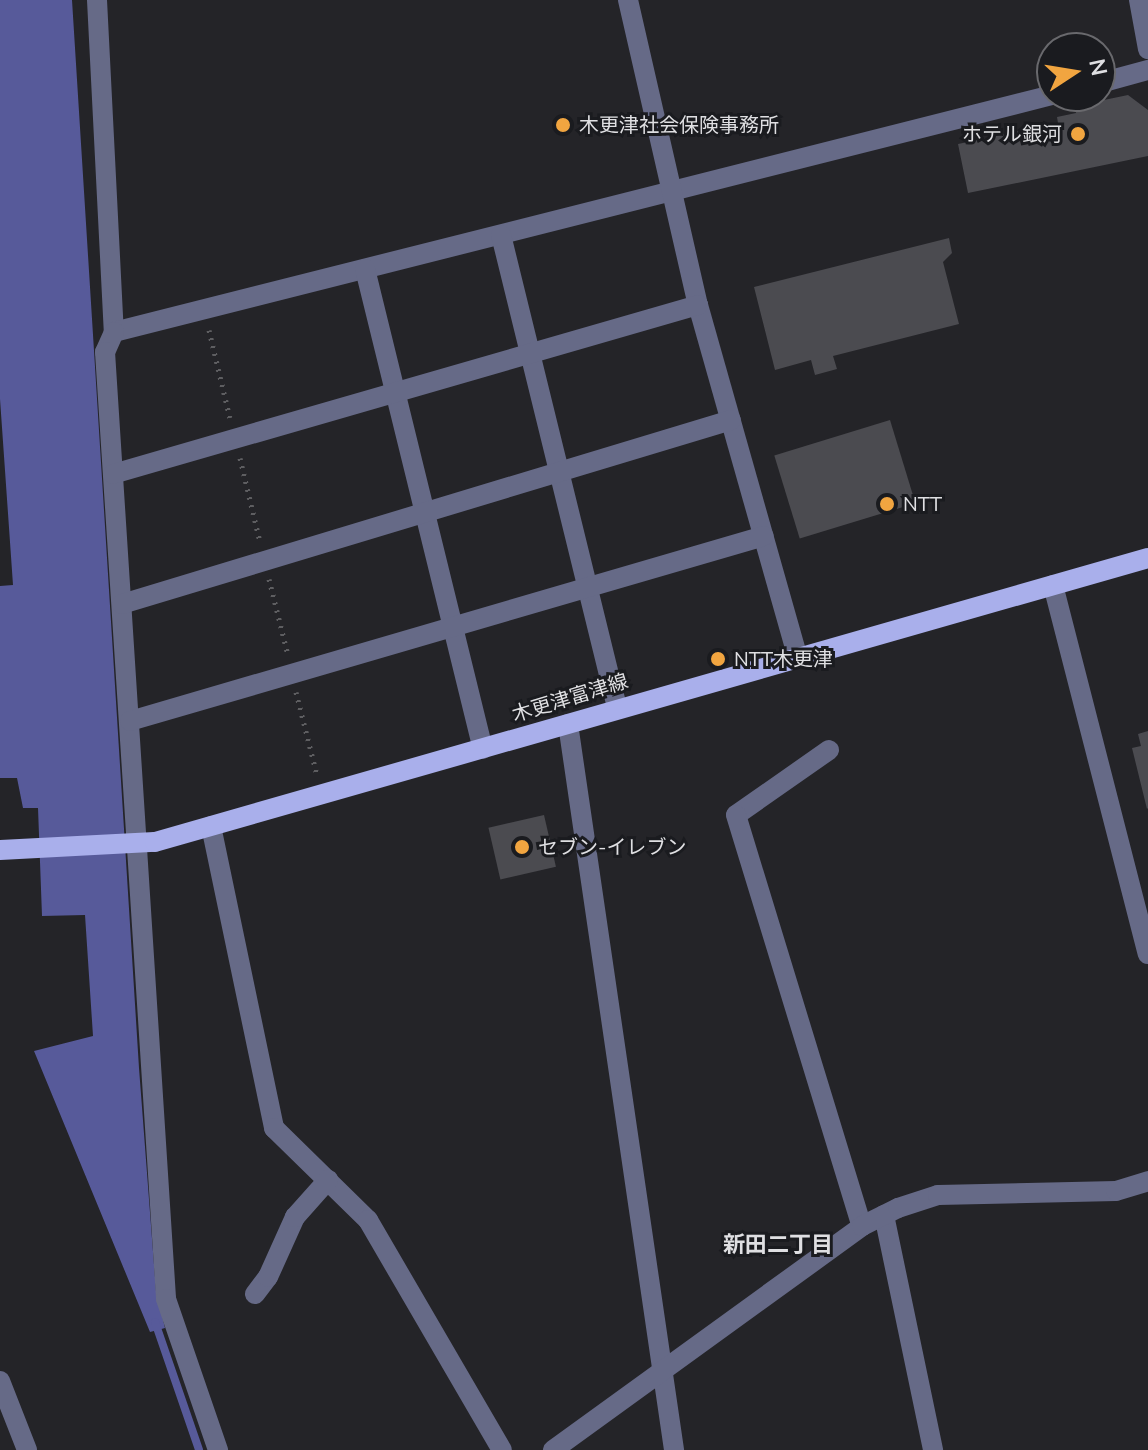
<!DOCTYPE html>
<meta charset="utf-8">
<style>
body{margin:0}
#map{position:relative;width:1148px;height:1450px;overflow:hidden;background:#242428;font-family:"Nunito Sans","Noto Sans JP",sans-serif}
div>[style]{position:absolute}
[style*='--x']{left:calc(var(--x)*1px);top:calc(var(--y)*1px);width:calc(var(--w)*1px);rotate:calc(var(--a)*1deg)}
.water>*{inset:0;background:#575a9a}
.stream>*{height:8px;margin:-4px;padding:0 4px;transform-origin:4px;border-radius:4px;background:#575a9a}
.building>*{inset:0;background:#4b4b50;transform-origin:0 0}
.path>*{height:5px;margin-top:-2.5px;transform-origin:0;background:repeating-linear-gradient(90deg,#5e5e61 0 2px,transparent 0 8px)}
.minor>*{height:20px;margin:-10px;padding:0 10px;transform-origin:10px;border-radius:10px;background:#666a87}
.major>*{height:20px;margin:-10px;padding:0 10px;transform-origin:10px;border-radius:10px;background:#a9afeb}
.dots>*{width:22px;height:22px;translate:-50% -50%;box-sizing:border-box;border:4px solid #1a1b1f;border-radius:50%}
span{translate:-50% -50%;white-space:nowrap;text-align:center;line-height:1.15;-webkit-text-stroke:6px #1a1b1f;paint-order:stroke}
.poi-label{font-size:20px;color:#dfdfe2}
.left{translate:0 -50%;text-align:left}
.right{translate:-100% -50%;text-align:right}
.street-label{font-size:20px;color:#dfdfe2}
.neighbourhood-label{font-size:22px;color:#dfdfe2;font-weight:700}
.north{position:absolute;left:1036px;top:32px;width:80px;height:80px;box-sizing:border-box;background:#1a1b1f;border:2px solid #69696d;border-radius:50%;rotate:78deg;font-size:22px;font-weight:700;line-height:32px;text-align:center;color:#dfdfe2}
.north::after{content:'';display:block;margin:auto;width:28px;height:36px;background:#f1a540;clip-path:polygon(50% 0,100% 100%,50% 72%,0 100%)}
</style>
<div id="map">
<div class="water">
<div style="clip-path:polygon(0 0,72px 0,139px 1068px,156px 1291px,165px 1328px,150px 1332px,34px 1051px,93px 1036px,85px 915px,42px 916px,38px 808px,23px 808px,17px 778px,0 778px,0 586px,13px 585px,0 399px)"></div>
</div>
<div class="stream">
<div style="--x:155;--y:1322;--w:135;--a:71"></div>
</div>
<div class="building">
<div style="clip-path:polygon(1128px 95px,1148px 110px,1148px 156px,968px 193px,958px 144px,1058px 123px,1057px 117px,1076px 113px,1075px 106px)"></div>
<div style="clip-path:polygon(949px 238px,952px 253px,943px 262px,959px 324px,833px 356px,837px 369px,815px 375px,811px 360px,775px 370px,754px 287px)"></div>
<div style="left:890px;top:420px;width:87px;height:121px;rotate:73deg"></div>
<div style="clip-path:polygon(1148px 731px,1148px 808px,1147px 809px,1132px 748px,1141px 746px,1138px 734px)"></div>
<div style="left:544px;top:815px;width:53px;height:57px;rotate:77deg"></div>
</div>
<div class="path">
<div style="--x:209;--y:330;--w:90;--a:76.6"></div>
<div style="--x:240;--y:458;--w:86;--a:76.6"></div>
<div style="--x:269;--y:579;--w:78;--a:76"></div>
<div style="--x:296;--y:692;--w:86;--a:75.8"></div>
</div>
<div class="minor">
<div style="--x:97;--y:0;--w:332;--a:87.1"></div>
<div style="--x:114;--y:332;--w:967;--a:-14.18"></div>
<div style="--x:628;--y:0;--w:313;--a:77.1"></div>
<div style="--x:698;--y:305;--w:364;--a:74.2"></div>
<div style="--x:1139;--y:0;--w:50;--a:79.6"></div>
<div style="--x:1100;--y:83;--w:50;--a:-15.2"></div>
<div style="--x:501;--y:235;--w:488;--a:76.2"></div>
<div style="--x:365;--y:269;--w:494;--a:76.2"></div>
<div style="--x:114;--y:332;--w:22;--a:114"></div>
<div style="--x:105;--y:352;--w:949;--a:86.31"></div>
<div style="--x:166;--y:1299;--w:160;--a:71"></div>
<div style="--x:113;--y:474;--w:609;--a:-16.11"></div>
<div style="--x:1053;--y:585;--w:381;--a:75.6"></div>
<div style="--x:122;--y:604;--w:636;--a:-16.81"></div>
<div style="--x:130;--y:721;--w:660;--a:-16.27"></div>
<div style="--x:568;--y:724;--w:734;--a:81.69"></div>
<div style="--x:829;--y:750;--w:113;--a:145"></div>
<div style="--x:736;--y:815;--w:430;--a:73"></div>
<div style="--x:211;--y:826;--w:309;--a:78.2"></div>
<div style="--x:274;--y:1128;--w:132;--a:44.4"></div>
<div style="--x:368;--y:1220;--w:266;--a:59.8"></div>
<div style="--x:884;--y:1215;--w:240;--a:78.2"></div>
<div style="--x:255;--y:1294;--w:21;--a:-53"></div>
<div style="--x:268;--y:1277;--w:66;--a:-65.8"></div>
<div style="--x:295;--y:1217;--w:50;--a:-48.3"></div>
<div style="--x:0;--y:1381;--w:74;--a:68.6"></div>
<div style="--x:553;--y:1450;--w:382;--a:-35.9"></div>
<div style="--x:862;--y:1226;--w:40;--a:-26.6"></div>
<div style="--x:898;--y:1208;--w:42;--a:-18"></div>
<div style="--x:938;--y:1195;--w:178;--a:-1.3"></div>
<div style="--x:1116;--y:1191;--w:34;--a:-17"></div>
</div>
<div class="major">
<div style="--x:0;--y:850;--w:155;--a:-3"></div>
<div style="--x:155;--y:842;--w:1033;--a:-15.96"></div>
</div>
<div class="dots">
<div style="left:563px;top:125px;background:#f1a540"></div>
<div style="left:1078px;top:134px;background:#f1a540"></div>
<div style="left:887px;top:504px;background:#f1a540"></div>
<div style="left:718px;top:659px;background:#f1a540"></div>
<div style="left:522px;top:847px;background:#f1a540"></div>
</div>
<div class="poi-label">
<span class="left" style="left:579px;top:125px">木更津社会保険事務所</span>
<span class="right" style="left:1062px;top:134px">ホテル銀河</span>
<span class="left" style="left:903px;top:504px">NTT</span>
<span class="left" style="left:734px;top:659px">NTT木更津</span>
<span class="left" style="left:538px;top:847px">セブン-イレブン</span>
</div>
<div class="street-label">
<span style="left:570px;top:698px;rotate:-17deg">木更津富津線</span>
</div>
<div class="neighbourhood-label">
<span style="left:778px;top:1246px">新田二丁目</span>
</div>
<div class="north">N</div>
</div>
